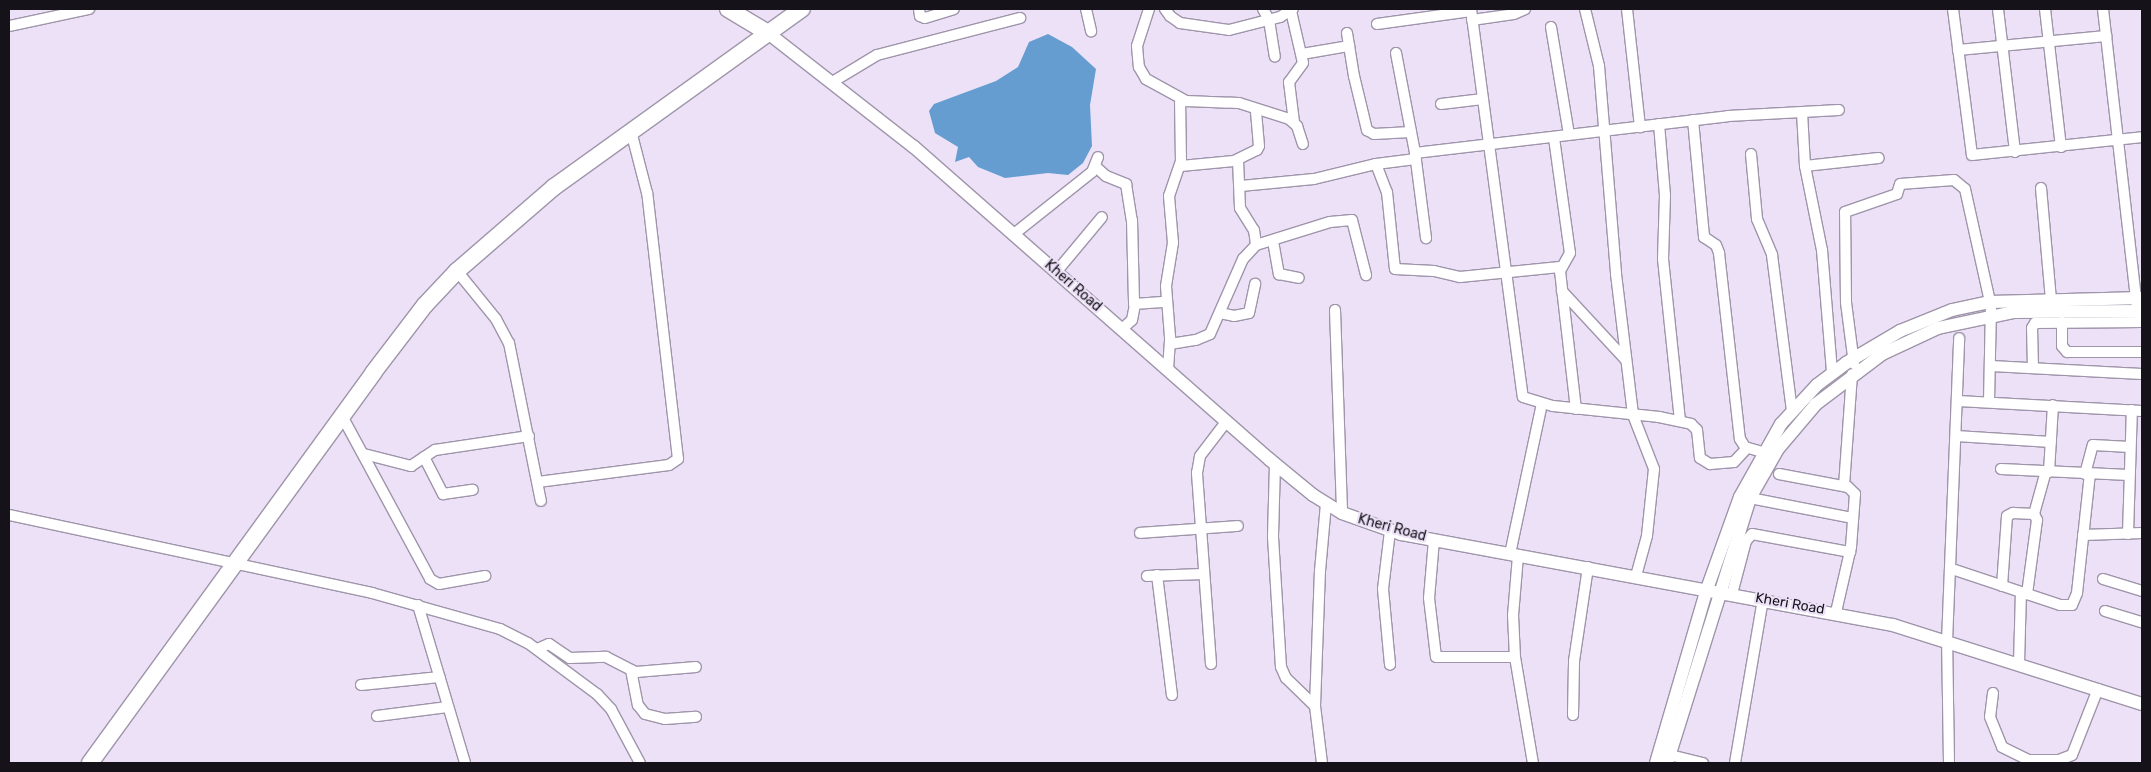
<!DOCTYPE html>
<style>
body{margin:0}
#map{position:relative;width:2151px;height:772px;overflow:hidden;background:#ece1f7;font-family:Rubik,sans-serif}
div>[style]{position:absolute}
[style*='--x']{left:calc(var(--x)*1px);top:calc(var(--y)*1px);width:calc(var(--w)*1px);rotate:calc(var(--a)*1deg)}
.water>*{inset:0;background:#659dd1}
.roads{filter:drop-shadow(1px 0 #9f95aa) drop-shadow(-1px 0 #9f95aa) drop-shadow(0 1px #9f95aa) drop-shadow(0 -1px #9f95aa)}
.minor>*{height:10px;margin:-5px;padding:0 5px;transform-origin:5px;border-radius:5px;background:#fff}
.tertiary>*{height:12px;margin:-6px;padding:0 6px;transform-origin:6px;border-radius:6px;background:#fff}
.trunk>*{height:16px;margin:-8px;padding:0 8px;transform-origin:8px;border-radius:8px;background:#fff}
span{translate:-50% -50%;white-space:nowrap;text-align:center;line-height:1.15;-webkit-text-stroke:4.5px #ece1f7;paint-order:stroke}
.street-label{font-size:14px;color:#16121a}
.frame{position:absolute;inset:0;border:10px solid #16121a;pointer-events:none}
</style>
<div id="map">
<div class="water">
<div style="clip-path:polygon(1048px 34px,1072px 47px,1096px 69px,1090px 105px,1092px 146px,1083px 163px,1068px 175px,1048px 173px,1005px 178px,978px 167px,969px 157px,955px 162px,958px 147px,935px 133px,929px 111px,934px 104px,996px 81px,1018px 67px,1029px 42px)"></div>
</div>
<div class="roads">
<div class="minor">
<div style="--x:919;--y:9;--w:7;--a:82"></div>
<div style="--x:920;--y:16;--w:5;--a:22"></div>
<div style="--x:925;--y:18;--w:30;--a:-17"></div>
<div style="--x:1086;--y:9;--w:23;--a:77"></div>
<div style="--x:1149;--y:9;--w:39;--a:108"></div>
<div style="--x:1137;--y:46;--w:21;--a:85"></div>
<div style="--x:1139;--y:67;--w:14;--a:60"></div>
<div style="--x:1146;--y:79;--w:46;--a:28.8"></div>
<div style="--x:1186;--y:101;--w:53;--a:2.2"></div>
<div style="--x:1239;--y:103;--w:52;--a:17.7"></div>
<div style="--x:1289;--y:119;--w:11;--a:41"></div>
<div style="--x:1297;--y:126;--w:19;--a:72"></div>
<div style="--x:1165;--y:9;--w:9;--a:54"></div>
<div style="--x:1170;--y:16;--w:12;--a:35"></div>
<div style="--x:1180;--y:23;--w:49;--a:8.1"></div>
<div style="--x:1229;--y:30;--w:53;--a:-14.3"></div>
<div style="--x:1280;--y:17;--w:15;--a:-32"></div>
<div style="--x:1263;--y:9;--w:13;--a:61"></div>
<div style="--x:1269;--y:20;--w:37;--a:81"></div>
<div style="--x:1471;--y:9;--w:391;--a:82.4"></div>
<div style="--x:1523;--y:397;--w:31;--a:17"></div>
<div style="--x:1553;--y:406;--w:107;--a:5.9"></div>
<div style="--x:1659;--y:417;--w:33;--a:12"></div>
<div style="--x:1691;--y:424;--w:8;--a:45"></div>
<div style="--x:1697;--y:430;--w:28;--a:84"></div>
<div style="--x:1700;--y:458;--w:12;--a:31"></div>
<div style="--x:1710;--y:464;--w:24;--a:-5"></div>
<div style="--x:1734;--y:462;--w:19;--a:-47"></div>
<div style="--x:1585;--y:9;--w:59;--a:76.2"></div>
<div style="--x:1599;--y:66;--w:209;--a:85.3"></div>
<div style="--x:1616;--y:274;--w:142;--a:83.1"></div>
<div style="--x:1633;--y:415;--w:58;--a:68.7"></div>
<div style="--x:1654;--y:469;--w:67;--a:96"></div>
<div style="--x:1647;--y:536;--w:41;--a:105.4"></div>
<div style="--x:1627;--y:9;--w:119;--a:83.7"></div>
<div style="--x:1953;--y:9;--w:147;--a:82.6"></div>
<div style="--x:1972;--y:155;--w:171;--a:-6"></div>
<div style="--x:1998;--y:9;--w:144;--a:83.2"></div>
<div style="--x:2045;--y:9;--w:139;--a:83.4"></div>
<div style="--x:2103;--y:9;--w:299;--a:83.5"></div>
<div style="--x:1291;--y:11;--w:53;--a:77"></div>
<div style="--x:1303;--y:63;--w:24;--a:126"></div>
<div style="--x:1289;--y:82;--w:40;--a:82.9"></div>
<div style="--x:1472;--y:20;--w:42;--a:-8.1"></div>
<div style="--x:1514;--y:14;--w:12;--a:-24"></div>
<div style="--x:1377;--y:24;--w:95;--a:-7.9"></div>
<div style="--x:9;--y:26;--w:82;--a:-12"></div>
<div style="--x:1551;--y:27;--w:109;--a:80.5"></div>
<div style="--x:1347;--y:33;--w:44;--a:80.8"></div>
<div style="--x:1354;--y:76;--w:56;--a:76.5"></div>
<div style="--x:1367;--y:130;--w:8;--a:30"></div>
<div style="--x:1374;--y:134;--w:37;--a:-3"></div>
<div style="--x:1958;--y:50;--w:149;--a:-5.4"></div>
<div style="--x:1396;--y:53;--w:102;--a:79.2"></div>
<div style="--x:1415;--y:153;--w:86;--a:82.6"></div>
<div style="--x:1302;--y:54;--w:48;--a:-9.7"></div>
<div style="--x:834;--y:81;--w:50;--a:-31.2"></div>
<div style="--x:877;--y:55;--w:148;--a:-14.5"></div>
<div style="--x:1441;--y:104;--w:42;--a:-6.8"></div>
<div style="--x:1802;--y:112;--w:54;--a:86.8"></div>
<div style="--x:1805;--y:166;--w:86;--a:78.6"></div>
<div style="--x:1822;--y:250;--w:122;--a:85.3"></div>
<div style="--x:1693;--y:120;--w:118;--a:84.6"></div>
<div style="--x:1704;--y:237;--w:14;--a:34"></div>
<div style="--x:1716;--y:245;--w:9;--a:69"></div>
<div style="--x:1719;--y:253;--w:187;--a:83.6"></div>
<div style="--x:1740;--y:439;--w:9;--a:58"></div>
<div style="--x:1745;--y:447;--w:19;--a:16"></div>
<div style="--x:1659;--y:124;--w:71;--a:85.2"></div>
<div style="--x:1665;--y:195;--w:64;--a:91.8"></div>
<div style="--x:1663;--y:259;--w:162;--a:84"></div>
<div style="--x:1554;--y:138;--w:116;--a:82.1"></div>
<div style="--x:1570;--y:253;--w:21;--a:119"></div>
<div style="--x:1560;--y:271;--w:139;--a:83.4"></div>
<div style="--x:1415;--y:153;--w:315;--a:-6.7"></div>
<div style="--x:1728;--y:116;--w:111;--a:-3.1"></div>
<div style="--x:1751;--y:154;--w:65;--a:84.7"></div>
<div style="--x:1757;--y:219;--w:39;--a:67"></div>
<div style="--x:1772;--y:255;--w:157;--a:82.7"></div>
<div style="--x:1238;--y:160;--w:48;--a:87.6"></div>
<div style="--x:1240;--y:208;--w:26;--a:58"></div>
<div style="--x:1254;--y:230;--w:15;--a:82"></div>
<div style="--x:1376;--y:164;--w:30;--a:69"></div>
<div style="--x:1387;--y:192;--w:77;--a:84.1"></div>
<div style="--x:1395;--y:269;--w:39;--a:3"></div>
<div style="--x:1434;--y:271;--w:27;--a:13"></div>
<div style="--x:1460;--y:277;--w:100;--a:-5.7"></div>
<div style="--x:1181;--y:166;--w:53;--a:-5.4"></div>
<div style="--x:1234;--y:161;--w:25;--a:-26"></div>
<div style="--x:1257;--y:150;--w:4;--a:-63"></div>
<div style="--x:1259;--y:146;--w:36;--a:-95"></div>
<div style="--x:1805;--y:166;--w:74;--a:-6.2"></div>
<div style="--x:1096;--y:167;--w:13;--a:42"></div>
<div style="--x:1106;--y:176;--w:22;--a:22"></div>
<div style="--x:1126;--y:184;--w:36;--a:81"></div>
<div style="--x:1132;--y:220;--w:84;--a:88.6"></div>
<div style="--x:1134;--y:304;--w:32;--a:-4"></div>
<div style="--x:1241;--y:186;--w:73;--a:-5.5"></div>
<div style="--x:1314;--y:179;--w:64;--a:-13.6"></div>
<div style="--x:1376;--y:164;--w:40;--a:-7.1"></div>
<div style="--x:2041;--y:188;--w:111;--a:84.9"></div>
<div style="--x:1014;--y:234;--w:100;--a:-38.5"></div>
<div style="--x:1092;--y:172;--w:16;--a:-68"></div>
<div style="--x:1273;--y:241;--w:34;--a:80"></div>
<div style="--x:1279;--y:274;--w:20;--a:11"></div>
<div style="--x:457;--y:271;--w:62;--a:50.9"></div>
<div style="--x:496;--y:319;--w:27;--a:62"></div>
<div style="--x:509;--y:343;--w:161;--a:78.6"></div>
<div style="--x:1057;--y:271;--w:70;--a:-50.2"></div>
<div style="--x:1562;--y:291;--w:94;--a:47.2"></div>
<div style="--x:1335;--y:310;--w:203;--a:88"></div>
<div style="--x:1220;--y:313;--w:14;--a:12"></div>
<div style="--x:1234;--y:316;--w:15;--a:-11"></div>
<div style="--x:1249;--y:313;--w:30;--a:-78"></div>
<div style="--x:2062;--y:322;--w:24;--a:90"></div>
<div style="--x:2062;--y:346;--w:8;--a:50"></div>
<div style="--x:2067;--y:352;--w:75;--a:0"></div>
<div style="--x:1122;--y:329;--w:13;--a:-42"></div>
<div style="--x:1132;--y:320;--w:15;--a:-79"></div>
<div style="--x:1170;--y:344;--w:26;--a:-9"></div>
<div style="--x:1196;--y:340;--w:15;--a:-23"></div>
<div style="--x:1210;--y:334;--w:82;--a:-66.3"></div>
<div style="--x:1243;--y:259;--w:19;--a:-47"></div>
<div style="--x:1256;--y:245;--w:77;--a:-17.3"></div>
<div style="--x:1330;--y:222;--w:22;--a:-5"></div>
<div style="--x:1352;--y:220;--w:57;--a:75.7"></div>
<div style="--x:1854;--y:364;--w:63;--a:-97.4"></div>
<div style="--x:1846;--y:302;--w:90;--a:-90.6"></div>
<div style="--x:1845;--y:212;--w:55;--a:-19.1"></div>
<div style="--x:1897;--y:194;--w:10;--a:-73"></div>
<div style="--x:1900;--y:184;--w:54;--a:-4.2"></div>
<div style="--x:1954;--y:180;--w:14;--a:39"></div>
<div style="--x:1965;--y:189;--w:120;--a:77.5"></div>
<div style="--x:1991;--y:306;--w:96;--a:91.2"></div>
<div style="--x:1991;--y:366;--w:151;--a:3"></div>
<div style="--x:2033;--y:368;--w:40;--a:-91.4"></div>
<div style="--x:2032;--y:328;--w:6;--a:-59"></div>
<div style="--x:2035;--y:323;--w:107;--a:-0.5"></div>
<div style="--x:1168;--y:369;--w:32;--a:-86"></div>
<div style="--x:1170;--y:337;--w:51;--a:-94.5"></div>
<div style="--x:1166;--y:286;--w:44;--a:-80.8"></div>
<div style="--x:1173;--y:243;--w:47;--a:-94.9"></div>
<div style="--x:1169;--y:196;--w:36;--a:-71"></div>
<div style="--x:1181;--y:162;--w:63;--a:-90.9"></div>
<div style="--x:1958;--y:401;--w:184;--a:3.1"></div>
<div style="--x:342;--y:416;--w:185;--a:61.6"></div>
<div style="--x:430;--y:579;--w:10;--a:29"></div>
<div style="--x:439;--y:584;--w:47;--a:-9.9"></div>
<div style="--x:1956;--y:436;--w:95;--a:3.6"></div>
<div style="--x:364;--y:454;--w:49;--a:14.3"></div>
<div style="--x:411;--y:466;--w:29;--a:-34"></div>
<div style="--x:435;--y:450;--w:95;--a:-8.5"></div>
<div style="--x:424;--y:457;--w:42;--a:62.8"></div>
<div style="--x:443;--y:494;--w:30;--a:-8"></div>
<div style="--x:1275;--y:464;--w:73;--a:91.6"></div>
<div style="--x:1273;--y:537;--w:130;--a:86.5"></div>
<div style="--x:1281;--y:667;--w:12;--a:66"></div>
<div style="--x:1286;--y:678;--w:40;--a:44"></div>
<div style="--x:2001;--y:469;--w:128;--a:2.7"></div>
<div style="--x:2049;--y:472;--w:67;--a:-86.6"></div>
<div style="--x:1779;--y:474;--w:70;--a:10.7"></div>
<div style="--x:1848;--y:487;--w:10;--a:45"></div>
<div style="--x:1855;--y:494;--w:53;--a:94.3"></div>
<div style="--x:1851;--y:547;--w:67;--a:103"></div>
<div style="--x:2085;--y:474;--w:30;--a:-75"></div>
<div style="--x:2093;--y:445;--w:37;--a:3"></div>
<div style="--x:538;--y:482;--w:132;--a:-7.4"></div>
<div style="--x:669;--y:465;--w:11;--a:-34"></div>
<div style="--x:678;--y:459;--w:268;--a:-96.6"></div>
<div style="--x:647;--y:193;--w:64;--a:-104.5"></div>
<div style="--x:1844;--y:486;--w:112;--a:-85.9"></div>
<div style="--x:1750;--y:498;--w:105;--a:11"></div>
<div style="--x:2034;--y:514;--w:45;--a:-74.4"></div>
<div style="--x:9;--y:515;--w:371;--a:12.1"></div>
<div style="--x:372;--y:593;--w:133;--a:15.7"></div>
<div style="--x:500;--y:629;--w:31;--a:27"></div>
<div style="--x:528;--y:643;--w:86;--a:36.5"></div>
<div style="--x:597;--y:694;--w:21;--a:47"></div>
<div style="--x:611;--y:709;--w:61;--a:61.8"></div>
<div style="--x:1390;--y:531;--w:58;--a:96.9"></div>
<div style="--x:1383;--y:589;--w:76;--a:84.7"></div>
<div style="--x:1140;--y:533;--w:98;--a:-4.1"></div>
<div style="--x:2128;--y:534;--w:124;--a:-88.2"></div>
<div style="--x:2083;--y:535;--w:59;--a:-1.9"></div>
<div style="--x:1434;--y:540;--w:58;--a:94.9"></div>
<div style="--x:1429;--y:598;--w:59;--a:83.2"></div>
<div style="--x:1436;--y:657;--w:79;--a:0"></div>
<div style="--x:1510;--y:554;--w:153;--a:-78"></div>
<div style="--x:1518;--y:556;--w:59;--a:94.8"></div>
<div style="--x:1513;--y:615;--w:42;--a:87.3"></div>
<div style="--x:1515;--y:657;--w:108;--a:80.4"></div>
<div style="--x:1952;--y:569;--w:114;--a:18.4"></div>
<div style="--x:2060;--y:605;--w:12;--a:0"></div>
<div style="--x:2072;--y:605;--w:13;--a:-67"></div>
<div style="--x:2077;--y:593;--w:120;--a:-83.8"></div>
<div style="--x:1157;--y:575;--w:121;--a:82.9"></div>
<div style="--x:1147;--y:576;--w:56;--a:-2"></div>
<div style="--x:2103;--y:579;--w:41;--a:17.1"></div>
<div style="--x:2002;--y:586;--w:70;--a:-85.9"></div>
<div style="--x:2007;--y:516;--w:7;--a:-27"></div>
<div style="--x:2013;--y:513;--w:21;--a:3"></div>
<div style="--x:2034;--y:514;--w:7;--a:63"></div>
<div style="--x:2037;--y:520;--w:75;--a:97.7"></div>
<div style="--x:1732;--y:594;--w:55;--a:-75.2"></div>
<div style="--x:1746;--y:541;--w:9;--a:-49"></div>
<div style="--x:1752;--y:534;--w:100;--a:10.4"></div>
<div style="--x:418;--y:605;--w:165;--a:73.4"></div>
<div style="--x:2105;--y:611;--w:39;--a:17"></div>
<div style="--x:537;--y:649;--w:13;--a:-23"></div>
<div style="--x:549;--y:644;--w:25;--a:34"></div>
<div style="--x:570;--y:658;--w:36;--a:-2"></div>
<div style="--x:606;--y:657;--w:34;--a:27"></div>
<div style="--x:636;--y:672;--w:60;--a:-4.8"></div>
<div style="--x:2019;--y:663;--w:70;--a:-88.4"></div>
<div style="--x:1211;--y:664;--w:192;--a:-94.2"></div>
<div style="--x:1197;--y:473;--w:17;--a:-80"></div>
<div style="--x:1200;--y:456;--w:43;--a:-52.6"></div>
<div style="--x:631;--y:670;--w:36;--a:79"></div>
<div style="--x:638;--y:705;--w:11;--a:52"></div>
<div style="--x:645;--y:714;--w:21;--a:14"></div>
<div style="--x:665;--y:719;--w:31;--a:-4"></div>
<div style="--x:361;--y:685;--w:79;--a:-5.8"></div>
<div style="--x:1993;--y:693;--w:24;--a:97"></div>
<div style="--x:1990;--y:717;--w:32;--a:68"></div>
<div style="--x:2002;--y:747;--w:30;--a:26"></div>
<div style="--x:2029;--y:760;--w:30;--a:0"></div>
<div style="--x:2059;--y:760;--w:14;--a:-21"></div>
<div style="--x:2072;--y:755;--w:71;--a:-68.5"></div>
<div style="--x:1573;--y:715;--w:54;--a:-88.9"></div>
<div style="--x:1574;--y:661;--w:95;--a:-81.5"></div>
<div style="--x:377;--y:716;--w:71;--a:-7.3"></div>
<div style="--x:1670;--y:755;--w:34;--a:14"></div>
<div style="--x:1322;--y:763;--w:57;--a:-97"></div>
<div style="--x:1315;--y:706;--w:135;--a:-87.9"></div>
<div style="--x:1320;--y:571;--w:67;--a:-84.9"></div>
<div style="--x:1735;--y:763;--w:166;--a:-80.3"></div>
<div style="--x:1949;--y:763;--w:121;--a:-90.9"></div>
<div style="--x:1947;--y:642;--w:304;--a:-87.7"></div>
</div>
<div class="tertiary">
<div style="--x:768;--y:33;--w:185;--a:38"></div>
<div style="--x:914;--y:147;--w:473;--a:41.3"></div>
<div style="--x:1269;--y:459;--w:57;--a:39.3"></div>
<div style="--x:1313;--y:495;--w:34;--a:32"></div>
<div style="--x:1342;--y:513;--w:63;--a:19.6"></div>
<div style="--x:1401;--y:534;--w:500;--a:10.48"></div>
<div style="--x:1893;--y:625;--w:261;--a:17.6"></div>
<div style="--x:1656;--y:763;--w:181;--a:-73.7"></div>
<div style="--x:1707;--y:589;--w:98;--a:-70.3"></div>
<div style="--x:1740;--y:497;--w:84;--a:-60.7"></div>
<div style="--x:1781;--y:424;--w:53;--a:-47.3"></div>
<div style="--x:1817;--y:385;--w:36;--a:-37"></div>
<div style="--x:1846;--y:363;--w:63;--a:-30.7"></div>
<div style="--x:1900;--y:331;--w:56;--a:-22"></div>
<div style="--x:1952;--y:310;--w:39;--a:-12"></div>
<div style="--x:1990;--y:302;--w:152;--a:-1.5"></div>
<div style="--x:1667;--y:763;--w:278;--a:-72.6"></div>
<div style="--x:1750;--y:498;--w:56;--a:-60.3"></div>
<div style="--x:1778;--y:449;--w:59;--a:-49.8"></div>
<div style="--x:1816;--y:404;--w:83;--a:-37.1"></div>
<div style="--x:1882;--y:354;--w:62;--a:-24.9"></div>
<div style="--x:1938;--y:328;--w:78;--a:-11.9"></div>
<div style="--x:2014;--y:312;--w:128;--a:-0.4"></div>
</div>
<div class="trunk">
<div style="--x:728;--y:9;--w:47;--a:31"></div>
<div style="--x:90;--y:763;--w:482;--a:-54"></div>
<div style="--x:373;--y:373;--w:86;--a:-52.6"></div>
<div style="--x:425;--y:305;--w:47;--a:-46.7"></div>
<div style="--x:457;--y:271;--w:128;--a:-40.9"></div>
<div style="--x:554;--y:187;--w:305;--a:-35.7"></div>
</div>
</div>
<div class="street-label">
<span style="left:1073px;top:286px;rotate:41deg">Kheri Road</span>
<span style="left:1392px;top:528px;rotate:15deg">Kheri Road</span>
<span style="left:1790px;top:604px;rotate:10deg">Kheri Road</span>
</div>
<div class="frame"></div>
</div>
